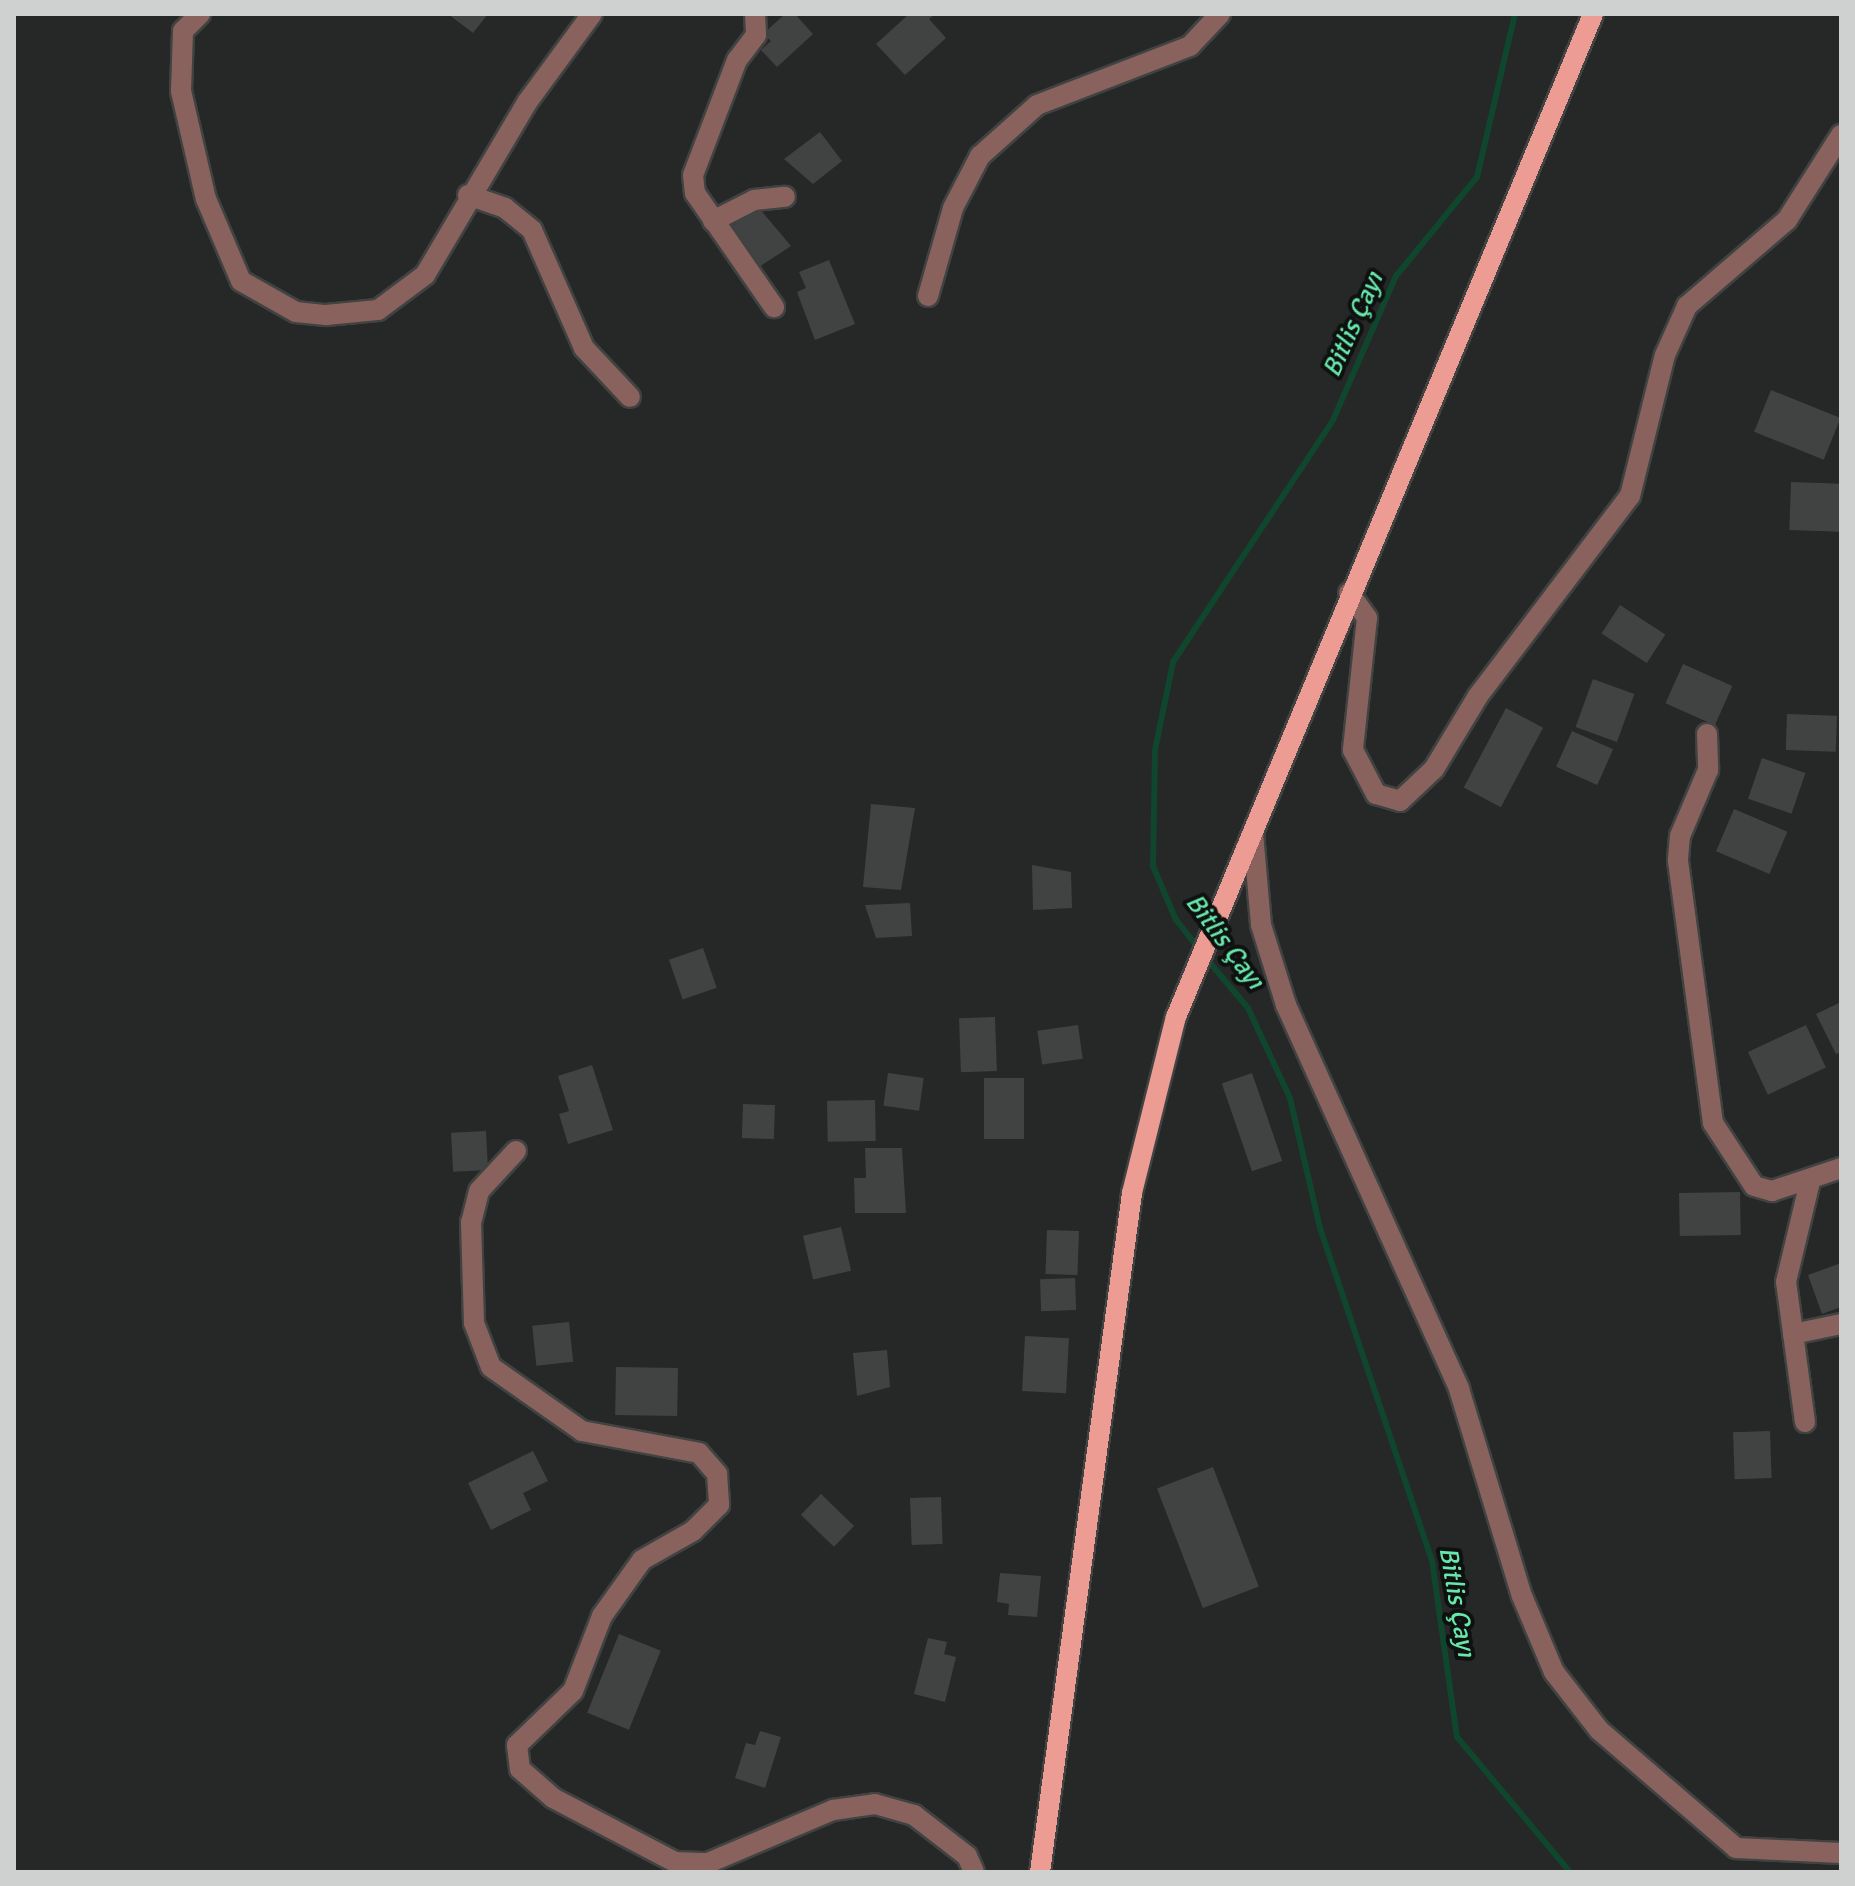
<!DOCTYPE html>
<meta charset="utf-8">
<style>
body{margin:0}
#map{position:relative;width:1855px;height:1886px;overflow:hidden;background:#252826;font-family:Signika,sans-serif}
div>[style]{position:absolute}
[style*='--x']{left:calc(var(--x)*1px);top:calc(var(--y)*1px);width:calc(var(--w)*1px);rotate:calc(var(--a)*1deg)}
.stream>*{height:6px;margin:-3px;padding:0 3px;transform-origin:3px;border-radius:3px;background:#10452e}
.building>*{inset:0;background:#404341;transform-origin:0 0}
.roads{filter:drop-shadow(2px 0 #404341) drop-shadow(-2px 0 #404341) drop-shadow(0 2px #404341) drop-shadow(0 -2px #404341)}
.minor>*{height:20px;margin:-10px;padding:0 10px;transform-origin:10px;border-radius:10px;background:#89625e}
.major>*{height:20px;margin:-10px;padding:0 10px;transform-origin:10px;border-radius:10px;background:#ec9c93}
span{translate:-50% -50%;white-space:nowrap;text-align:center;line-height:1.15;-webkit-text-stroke:8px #0f1110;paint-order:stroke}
.water-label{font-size:26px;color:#67e7ab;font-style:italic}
.frame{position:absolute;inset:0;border:16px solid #cfd1d0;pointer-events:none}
</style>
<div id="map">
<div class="stream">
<div style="--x:1199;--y:949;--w:37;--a:-128"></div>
<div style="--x:1176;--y:920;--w:59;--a:-113.1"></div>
<div style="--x:1153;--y:866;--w:116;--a:-89"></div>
<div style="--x:1155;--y:750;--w:90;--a:-78.4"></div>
<div style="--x:1173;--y:662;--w:290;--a:-56.5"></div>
<div style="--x:1333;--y:420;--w:157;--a:-66.4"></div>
<div style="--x:1396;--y:276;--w:128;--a:-50.7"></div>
<div style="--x:1477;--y:177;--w:167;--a:-76.9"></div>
<div style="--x:1206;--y:958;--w:65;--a:50"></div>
<div style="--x:1248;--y:1008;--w:99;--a:65"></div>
<div style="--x:1290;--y:1098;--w:133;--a:77"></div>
<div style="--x:1320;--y:1228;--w:350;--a:71.4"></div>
<div style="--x:1432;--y:1560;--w:179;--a:82"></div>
<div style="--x:1457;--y:1737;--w:176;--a:50.1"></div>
</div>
<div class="building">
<div style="clip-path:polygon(448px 14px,488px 14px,473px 33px)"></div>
<div style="clip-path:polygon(785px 14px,795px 14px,813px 34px,777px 67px,761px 50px,771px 41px,763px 34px)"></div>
<div style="clip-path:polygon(909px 14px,935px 14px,929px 19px,946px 38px,905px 75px,876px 44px)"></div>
<div style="clip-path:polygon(820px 132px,842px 161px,813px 184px,784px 159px)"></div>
<div style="clip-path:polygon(759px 208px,791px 246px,759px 267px,732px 226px)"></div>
<div style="clip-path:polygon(829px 260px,855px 324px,815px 340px,797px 292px,806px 288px,799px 272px)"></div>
<div style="left:1771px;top:390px;width:75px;height:45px;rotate:22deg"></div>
<div style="left:1791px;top:482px;width:50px;height:48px;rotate:2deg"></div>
<div style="left:1620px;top:605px;width:54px;height:34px;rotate:33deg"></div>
<div style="left:1683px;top:664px;width:54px;height:43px;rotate:24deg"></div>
<div style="left:1593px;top:679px;width:44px;height:51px;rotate:20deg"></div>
<div style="left:1506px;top:708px;width:42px;height:90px;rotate:28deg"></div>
<div style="left:1787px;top:714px;width:50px;height:36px;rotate:2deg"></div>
<div style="left:1572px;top:731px;width:45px;height:39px;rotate:24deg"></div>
<div style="left:1762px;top:758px;width:46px;height:43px;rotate:19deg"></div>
<div style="clip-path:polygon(871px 804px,915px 808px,901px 890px,863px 887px)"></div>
<div style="left:1734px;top:809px;width:58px;height:46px;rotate:23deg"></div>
<div style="clip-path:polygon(1032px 865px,1071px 872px,1072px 908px,1033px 910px)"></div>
<div style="clip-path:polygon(910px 903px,912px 936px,876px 938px,865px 905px)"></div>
<div style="left:703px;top:948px;width:42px;height:36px;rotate:71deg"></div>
<div style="clip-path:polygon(1841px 1002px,1841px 1052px,1836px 1054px,1816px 1014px)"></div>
<div style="left:995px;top:1017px;width:54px;height:36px;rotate:88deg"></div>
<div style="left:1078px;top:1025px;width:34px;height:41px;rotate:82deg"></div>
<div style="left:1806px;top:1025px;width:47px;height:64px;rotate:65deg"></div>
<div style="clip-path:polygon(592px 1065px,613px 1130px,568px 1144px,559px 1114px,569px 1111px,558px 1076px)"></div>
<div style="left:888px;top:1073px;width:36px;height:33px;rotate:8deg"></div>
<div style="left:1252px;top:1073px;width:93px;height:32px;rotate:71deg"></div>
<div style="left:984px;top:1078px;width:40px;height:61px"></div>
<div style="left:875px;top:1100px;width:41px;height:48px;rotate:89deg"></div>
<div style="left:743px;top:1104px;width:32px;height:34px;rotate:2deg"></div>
<div style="left:486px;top:1131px;width:39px;height:35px;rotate:87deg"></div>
<div style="clip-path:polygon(865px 1148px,902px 1148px,906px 1213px,855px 1213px,854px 1178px,866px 1178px)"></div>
<div style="left:1740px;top:1192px;width:43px;height:61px;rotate:89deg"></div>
<div style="left:841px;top:1227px;width:45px;height:39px;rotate:77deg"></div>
<div style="left:1047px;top:1230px;width:32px;height:44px;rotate:2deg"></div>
<div style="clip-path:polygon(1841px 1263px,1841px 1307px,1822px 1314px,1808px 1275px)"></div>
<div style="left:1075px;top:1278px;width:32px;height:35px;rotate:88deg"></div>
<div style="left:569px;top:1322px;width:40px;height:37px;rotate:84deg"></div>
<div style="left:1025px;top:1336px;width:44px;height:55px;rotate:3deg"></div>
<div style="clip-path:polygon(887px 1350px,890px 1387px,857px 1396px,853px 1353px)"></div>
<div style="left:616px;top:1367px;width:62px;height:48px;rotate:1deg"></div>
<div style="left:1770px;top:1431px;width:47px;height:37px;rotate:88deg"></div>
<div style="clip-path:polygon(533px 1451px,548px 1481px,523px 1493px,531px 1510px,491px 1530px,468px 1483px)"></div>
<div style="left:1213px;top:1467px;width:128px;height:60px;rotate:69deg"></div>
<div style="left:821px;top:1494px;width:46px;height:29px;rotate:44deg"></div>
<div style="left:941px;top:1497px;width:47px;height:31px;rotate:88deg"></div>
<div style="clip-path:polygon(1000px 1573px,1041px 1576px,1037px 1617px,1008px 1615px,1009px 1604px,997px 1602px)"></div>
<div style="left:619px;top:1634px;width:45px;height:85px;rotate:22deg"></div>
<div style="clip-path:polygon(928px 1638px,947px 1642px,944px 1654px,956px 1657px,945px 1702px,914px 1694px)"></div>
<div style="clip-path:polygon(760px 1731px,781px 1737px,765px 1788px,735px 1778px,746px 1743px,755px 1745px)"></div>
</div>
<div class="roads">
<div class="minor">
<div style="--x:200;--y:14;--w:24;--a:135"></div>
<div style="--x:183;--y:31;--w:60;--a:91.9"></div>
<div style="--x:181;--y:91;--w:111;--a:77"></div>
<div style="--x:206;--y:199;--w:89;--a:66.9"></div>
<div style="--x:241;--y:281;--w:63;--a:29.4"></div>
<div style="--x:296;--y:312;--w:30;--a:6"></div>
<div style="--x:326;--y:315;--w:52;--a:-5.5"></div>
<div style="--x:378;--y:310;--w:59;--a:-36.7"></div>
<div style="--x:425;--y:275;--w:202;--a:-59.4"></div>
<div style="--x:528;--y:101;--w:108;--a:-53.7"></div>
<div style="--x:755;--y:14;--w:21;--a:87"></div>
<div style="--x:756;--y:35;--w:31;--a:127"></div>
<div style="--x:737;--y:60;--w:123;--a:110.9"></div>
<div style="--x:693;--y:175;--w:18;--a:84"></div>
<div style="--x:695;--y:193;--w:139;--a:55.3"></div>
<div style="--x:468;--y:195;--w:39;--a:19"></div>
<div style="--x:505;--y:208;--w:35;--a:39"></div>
<div style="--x:532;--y:230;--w:129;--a:66.2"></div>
<div style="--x:584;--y:348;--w:67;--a:46.8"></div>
<div style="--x:713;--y:221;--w:46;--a:-27.1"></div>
<div style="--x:754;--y:200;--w:31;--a:-6"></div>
<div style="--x:928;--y:296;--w:91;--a:-74.1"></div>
<div style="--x:953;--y:208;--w:59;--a:-62.6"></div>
<div style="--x:980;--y:156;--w:76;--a:-41.8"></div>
<div style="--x:1037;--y:105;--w:164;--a:-21.1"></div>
<div style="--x:1190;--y:46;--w:44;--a:-46.8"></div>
<div style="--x:1349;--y:593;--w:31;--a:54"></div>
<div style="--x:1367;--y:618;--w:133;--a:96.1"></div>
<div style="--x:1353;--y:750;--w:50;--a:62.4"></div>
<div style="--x:1376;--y:794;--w:25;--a:16"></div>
<div style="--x:1400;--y:801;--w:47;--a:-43.3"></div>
<div style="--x:1434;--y:769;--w:85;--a:-58.9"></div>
<div style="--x:1478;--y:696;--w:251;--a:-52.8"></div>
<div style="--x:1630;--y:496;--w:145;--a:-76.1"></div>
<div style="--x:1665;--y:355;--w:54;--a:-65.8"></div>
<div style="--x:1687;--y:306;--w:132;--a:-40.7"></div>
<div style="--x:1787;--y:220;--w:101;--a:-57.6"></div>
<div style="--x:1707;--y:734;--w:36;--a:88"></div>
<div style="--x:1708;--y:770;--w:72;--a:113"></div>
<div style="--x:1680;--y:836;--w:25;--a:95"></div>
<div style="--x:1678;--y:861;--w:264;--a:82.4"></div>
<div style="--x:1713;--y:1123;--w:75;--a:56.9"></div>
<div style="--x:1754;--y:1186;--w:19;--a:16"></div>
<div style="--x:1772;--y:1191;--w:73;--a:-18.4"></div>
<div style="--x:1253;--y:833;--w:92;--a:85"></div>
<div style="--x:1261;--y:925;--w:84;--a:72.6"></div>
<div style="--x:1286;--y:1005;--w:421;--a:65.7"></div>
<div style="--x:1459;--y:1389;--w:216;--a:73.1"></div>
<div style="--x:1522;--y:1596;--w:82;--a:67.2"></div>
<div style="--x:1554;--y:1672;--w:73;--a:52.2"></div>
<div style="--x:1599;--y:1730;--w:181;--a:40.7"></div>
<div style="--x:1736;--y:1848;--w:105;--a:2.7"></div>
<div style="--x:516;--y:1151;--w:54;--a:132.8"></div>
<div style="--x:479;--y:1191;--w:32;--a:104"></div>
<div style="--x:471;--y:1222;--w:101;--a:88.3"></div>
<div style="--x:474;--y:1323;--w:47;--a:68.9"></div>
<div style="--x:491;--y:1367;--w:111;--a:35.1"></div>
<div style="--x:582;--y:1431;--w:119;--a:10.6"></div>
<div style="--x:699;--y:1453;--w:28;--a:49"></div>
<div style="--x:717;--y:1474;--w:31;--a:86"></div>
<div style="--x:719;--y:1505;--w:37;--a:135"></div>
<div style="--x:693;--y:1531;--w:59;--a:150.4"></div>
<div style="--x:642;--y:1560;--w:69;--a:125.5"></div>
<div style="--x:602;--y:1616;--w:80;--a:111.1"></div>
<div style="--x:573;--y:1691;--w:78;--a:136"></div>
<div style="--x:517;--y:1745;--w:24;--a:83"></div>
<div style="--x:520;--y:1769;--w:44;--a:41.3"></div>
<div style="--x:553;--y:1798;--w:138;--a:27.7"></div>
<div style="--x:675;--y:1862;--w:33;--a:2"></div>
<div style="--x:708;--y:1863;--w:136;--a:-23"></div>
<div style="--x:833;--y:1810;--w:42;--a:-8.1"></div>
<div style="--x:875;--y:1804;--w:41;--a:15.8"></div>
<div style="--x:914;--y:1815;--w:67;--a:37.7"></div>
<div style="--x:967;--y:1856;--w:17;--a:66"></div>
<div style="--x:1793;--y:1334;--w:49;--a:-11.8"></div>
<div style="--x:1805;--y:1422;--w:141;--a:-97.7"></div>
<div style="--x:1786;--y:1282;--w:104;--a:-76.6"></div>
</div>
<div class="major">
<div style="--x:1040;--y:1872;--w:685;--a:-82.28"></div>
<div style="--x:1132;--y:1193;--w:181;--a:-76"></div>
<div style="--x:1176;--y:1017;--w:1086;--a:-67.42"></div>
</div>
</div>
<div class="water-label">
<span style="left:1354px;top:325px;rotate:-66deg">Bitlis Çayı</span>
<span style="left:1224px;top:942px;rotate:53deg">Bitlis Çayı</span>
<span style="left:1456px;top:1602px;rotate:80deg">Bitlis Çayı</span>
</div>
<div class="frame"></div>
</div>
